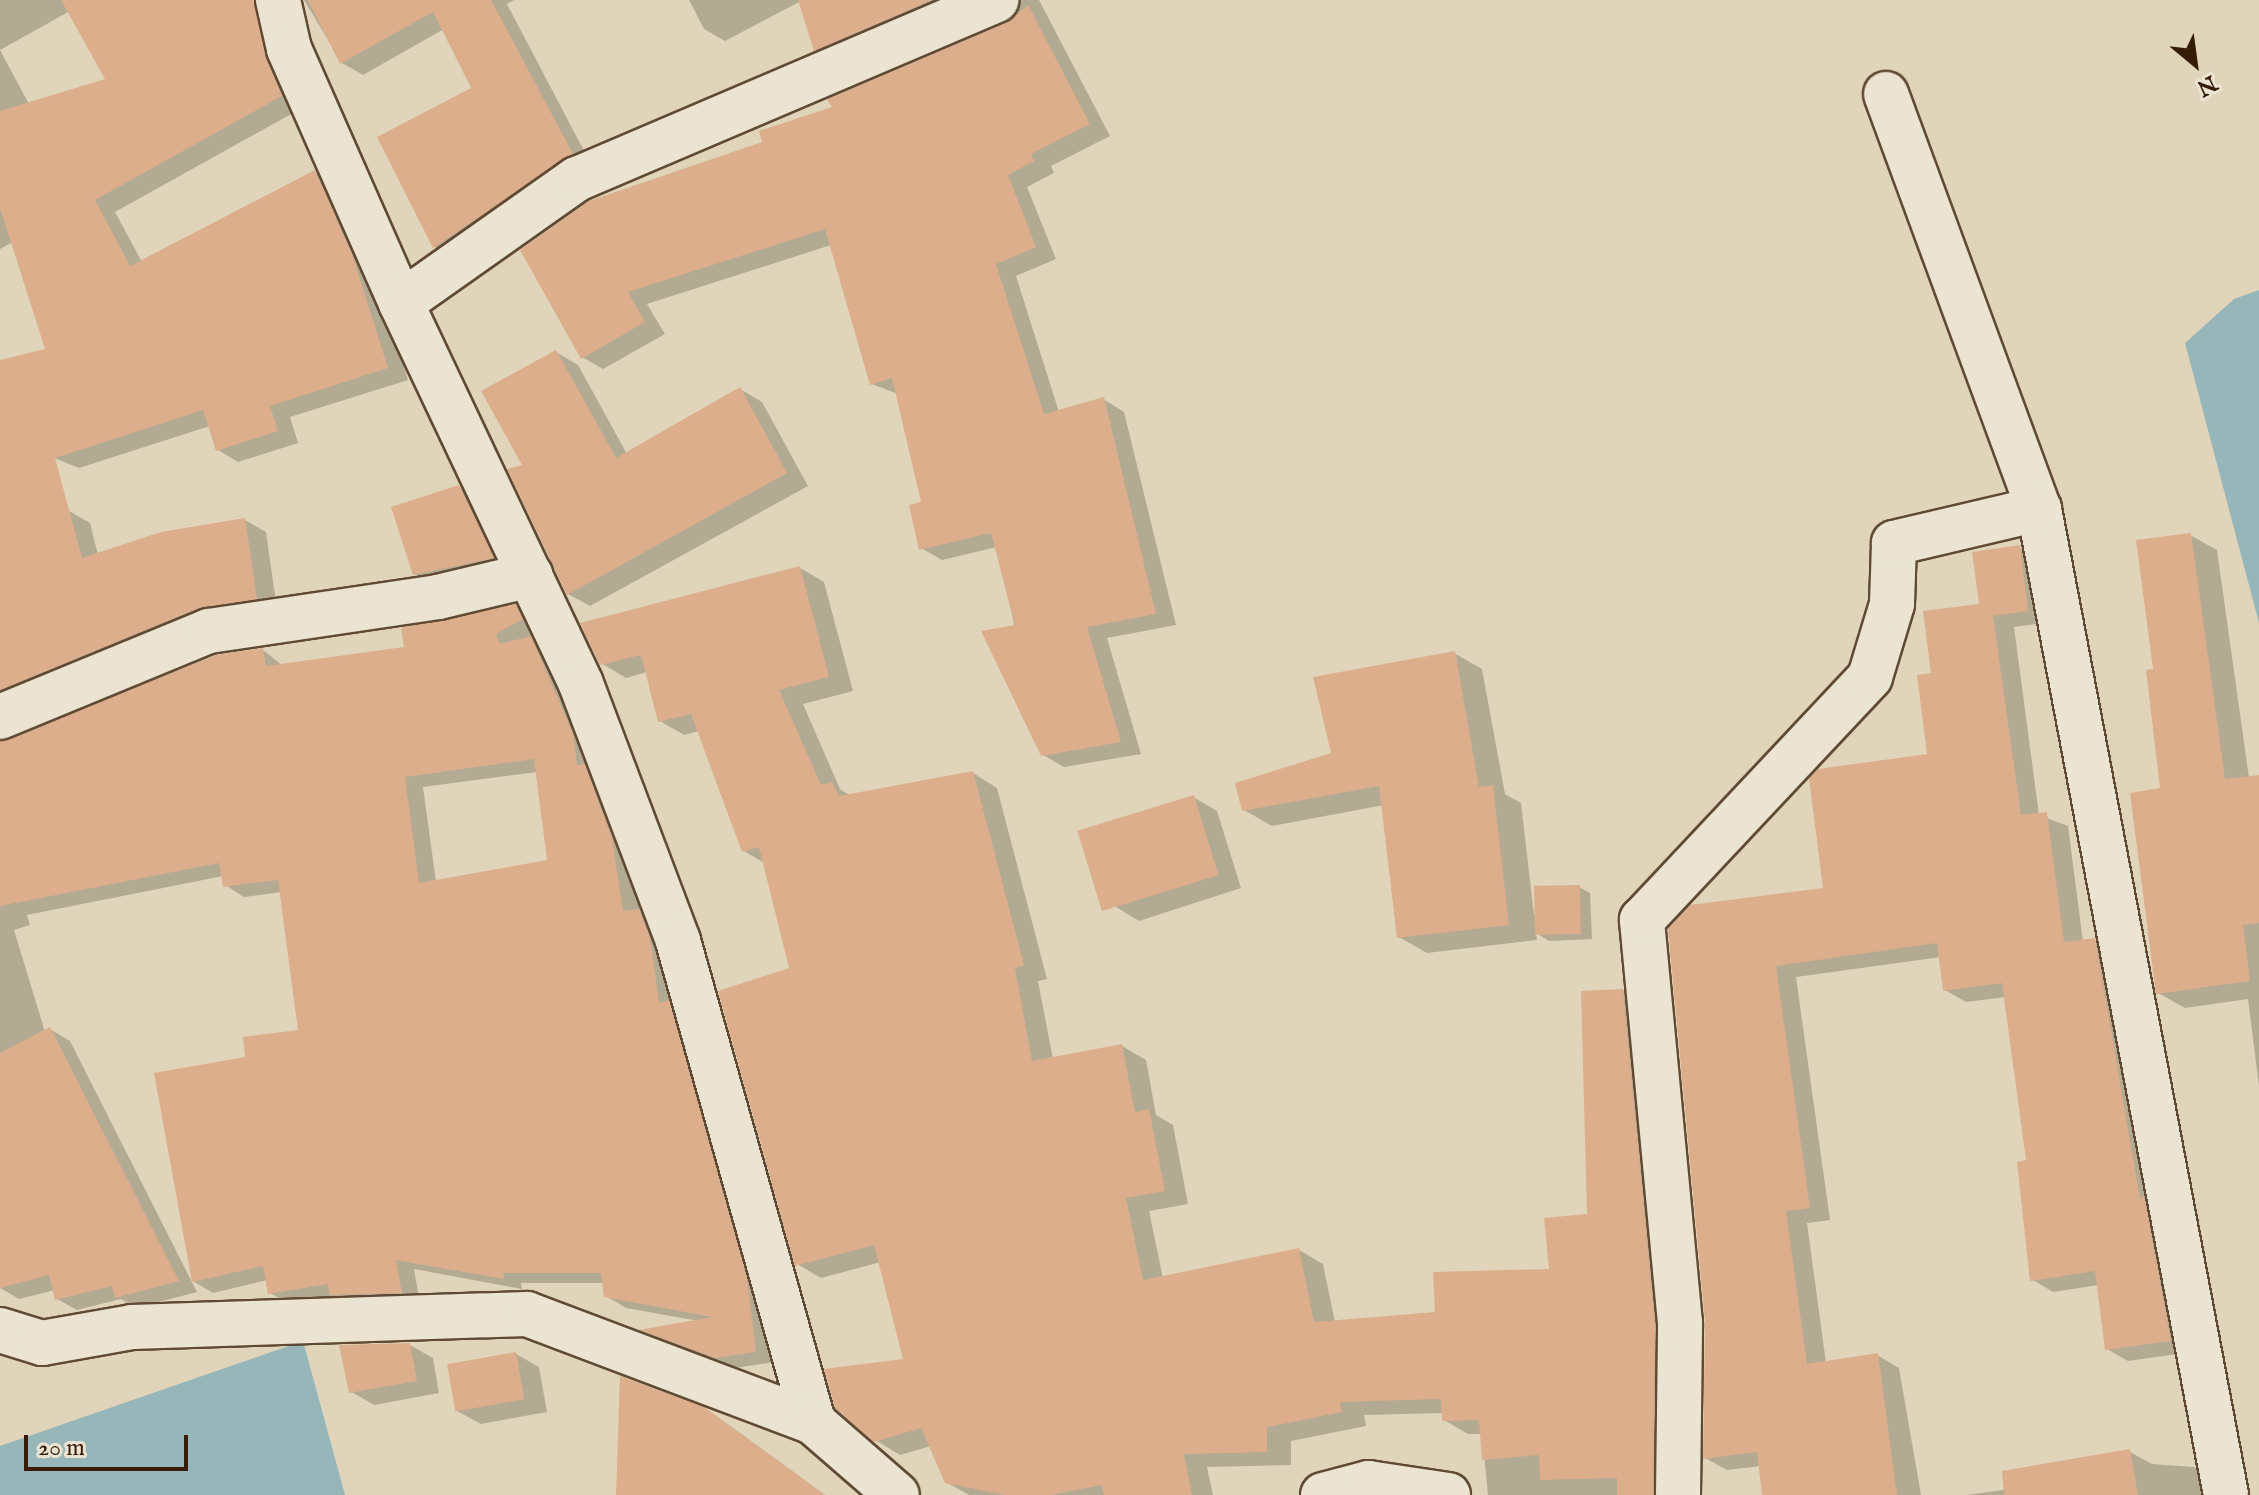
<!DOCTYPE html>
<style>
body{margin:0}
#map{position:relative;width:2259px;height:1495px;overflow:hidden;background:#e0d5ba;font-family:"IM FELL English",serif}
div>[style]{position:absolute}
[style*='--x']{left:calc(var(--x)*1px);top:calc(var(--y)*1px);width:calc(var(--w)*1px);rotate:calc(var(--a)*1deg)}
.water>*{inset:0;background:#97b6b9}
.shadow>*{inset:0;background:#0003}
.building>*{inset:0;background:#dcae8c;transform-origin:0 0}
.roads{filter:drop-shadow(2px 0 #604a33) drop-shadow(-2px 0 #604a33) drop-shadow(0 2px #604a33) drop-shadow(0 -2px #604a33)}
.street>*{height:44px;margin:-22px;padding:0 22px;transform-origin:22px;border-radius:22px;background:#ebe4d2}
span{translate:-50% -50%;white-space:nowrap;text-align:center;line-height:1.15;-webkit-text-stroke:6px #ebe4d2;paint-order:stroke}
.north{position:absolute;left:2155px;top:24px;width:80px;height:80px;-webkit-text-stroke:6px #ebe4d2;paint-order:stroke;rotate:151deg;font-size:22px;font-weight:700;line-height:32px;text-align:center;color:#361b06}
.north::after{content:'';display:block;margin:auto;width:28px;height:36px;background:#361b06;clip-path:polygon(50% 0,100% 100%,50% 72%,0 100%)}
.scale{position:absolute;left:24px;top:1435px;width:164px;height:36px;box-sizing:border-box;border:4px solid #361b06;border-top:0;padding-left:10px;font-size:24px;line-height:28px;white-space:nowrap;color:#361b06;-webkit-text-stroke:6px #ebe4d2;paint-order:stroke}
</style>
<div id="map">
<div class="water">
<div style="clip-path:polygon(2259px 290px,2259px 623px,2185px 343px,2234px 299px)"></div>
<div style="clip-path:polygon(303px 1341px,345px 1495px,0 1495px,0 1446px)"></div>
</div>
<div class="shadow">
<div style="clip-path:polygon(evenodd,0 0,280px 0,302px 108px,115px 212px,142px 262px,315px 172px,336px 184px,372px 267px,408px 380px,290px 417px,298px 443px,238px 462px,218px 450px,210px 426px,79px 468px,0 436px,0 362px,47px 351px,13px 242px,0 249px,0 0,70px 11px,107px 80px,29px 104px,0 50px,70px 11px)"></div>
<div style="clip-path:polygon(304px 0,514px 0,507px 4px,592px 166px,455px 259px,435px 247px,380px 138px,474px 89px,444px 29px,363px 75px,342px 63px)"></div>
<div style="clip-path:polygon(689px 0,988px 0,837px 61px,816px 49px,801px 1px,725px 41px,704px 29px)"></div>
<div style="clip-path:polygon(1022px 0,1039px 0,1110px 136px,1051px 166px,1054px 173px,1027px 187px,1056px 259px,1016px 276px,1059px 412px,1103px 399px,1124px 412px,1176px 625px,1107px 638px,1141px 754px,1064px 767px,1043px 755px,997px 547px,942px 560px,921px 548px,924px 504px,898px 394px,872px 384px,831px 245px,647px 304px,665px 334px,603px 369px,582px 357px,523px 250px,765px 143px,1008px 24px)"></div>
<div style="clip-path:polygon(556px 352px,578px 365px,627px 454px,740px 389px,762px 402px,808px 486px,590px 606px,568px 594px,525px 466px)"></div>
<div style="clip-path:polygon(459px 487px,482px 500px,516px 571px,438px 588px,415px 574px)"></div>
<div style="clip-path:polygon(69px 511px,90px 523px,98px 555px,245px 520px,266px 532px,277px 610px,0 703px,0 529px)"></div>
<div style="clip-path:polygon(2190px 535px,2217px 550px,2249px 778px,2259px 777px,2259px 1086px,2248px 999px,2185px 1008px,2158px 993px,2162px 790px,2155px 670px)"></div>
<div style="clip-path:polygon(2019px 547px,2041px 560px,2049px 622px,2014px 627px,2039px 815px,2068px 826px,2083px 942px,2095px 941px,2116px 953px,2192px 1352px,2128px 1361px,2107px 1349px,2099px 1285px,2053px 1292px,2031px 1279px,2028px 1162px,2006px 997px,1966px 1002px,1945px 990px,1941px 957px,1796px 977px,1830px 1220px,1807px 1223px,1826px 1363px,1877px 1355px,1899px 1368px,1921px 1495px,1765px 1495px,1761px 1466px,1727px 1470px,1705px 1458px,1707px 1321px,1670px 930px,1825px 890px,1929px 755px,1933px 675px)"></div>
<div style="clip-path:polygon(800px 568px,824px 582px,853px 691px,803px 704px,840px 789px,851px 796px,973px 773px,997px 788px,1047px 979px,1038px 981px,1053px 1059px,1122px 1046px,1146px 1060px,1156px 1115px,1173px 1125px,1188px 1204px,1149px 1211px,1163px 1278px,1299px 1250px,1323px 1264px,1335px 1322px,1437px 1314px,1552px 1271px,1589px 1216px,1623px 991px,1647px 1006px,1677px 1495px,1488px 1495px,1482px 1434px,1468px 1434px,1444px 1420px,1444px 1413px,1364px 1415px,1366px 1426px,1291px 1441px,1291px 1465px,1207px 1467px,1213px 1495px,969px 1495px,946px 1482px,931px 1446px,900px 1455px,875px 1440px,906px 1360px,881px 1262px,821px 1278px,797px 1264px,791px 969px,766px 864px,744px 851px,699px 731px,684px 735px,660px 721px,647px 672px,626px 678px,601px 663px)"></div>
<div style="clip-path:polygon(evenodd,515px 606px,535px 618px,541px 631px,529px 637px,550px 650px,632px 851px,640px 912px,659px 922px,774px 1362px,736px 1368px,661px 1340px,645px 1331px,699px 1321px,626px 1308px,606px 1296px,604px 1283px,521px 1283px,522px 1289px,414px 1269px,420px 1303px,351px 1306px,336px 1296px,289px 1304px,270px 1293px,267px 1280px,213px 1293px,193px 1281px,247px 1059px,300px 1032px,282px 892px,244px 897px,225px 885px,223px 876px,27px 915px,30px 925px,14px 930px,45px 1032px,50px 1029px,70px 1041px,197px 1292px,136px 1308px,121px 1299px,77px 1310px,57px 1299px,55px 1290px,19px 1299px,0 1288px,0 744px,263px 650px,283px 666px,406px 649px,515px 606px,537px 772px,549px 862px,436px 882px,423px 787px,537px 772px)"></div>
<div style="clip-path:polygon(1454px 653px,1482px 669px,1505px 794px,1521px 803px,1534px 915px,1579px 887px,1590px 893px,1592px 939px,1549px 941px,1536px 933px,1537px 940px,1427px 953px,1399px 937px,1384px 805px,1272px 826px,1244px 810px,1334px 755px)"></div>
<div style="clip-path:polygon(1193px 797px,1217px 811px,1241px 888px,1139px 921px,1116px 907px)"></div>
<div style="clip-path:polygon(410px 1345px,433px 1358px,439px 1393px,374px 1405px,350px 1391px)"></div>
<div style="clip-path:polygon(516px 1354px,539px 1367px,547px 1412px,481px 1424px,457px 1411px)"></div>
<div style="clip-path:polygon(703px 1409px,729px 1425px,825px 1495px,622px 1495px)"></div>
<div style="clip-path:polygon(2130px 1452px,2152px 1464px,2194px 1467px,2218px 1481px,2220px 1495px,1967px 1495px,2068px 1481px)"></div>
</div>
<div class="building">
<div style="clip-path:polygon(61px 0,254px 0,265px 55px,282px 96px,95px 200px,130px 266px,315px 170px,352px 254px,388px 368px,270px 406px,278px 431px,216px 451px,203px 410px,55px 458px,82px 558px,161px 532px,245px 518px,257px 599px,199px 608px,0 690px,0 360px,45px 349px,0 208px,0 111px,105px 79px)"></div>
<div style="clip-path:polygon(308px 0,491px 0,573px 154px,433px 248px,377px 137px,471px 88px,433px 12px,340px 64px)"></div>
<div style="clip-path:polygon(798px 0,932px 0,814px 51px)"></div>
<div style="clip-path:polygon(1028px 5px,1090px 124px,1031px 154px,1034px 161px,1008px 175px,1036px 247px,996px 264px,1044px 414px,1104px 397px,1156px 614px,1087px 627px,1121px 742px,1041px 756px,981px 631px,1015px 625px,991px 533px,919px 550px,909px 505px,921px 502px,892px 378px,870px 385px,825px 229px,628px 292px,645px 322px,581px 359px,520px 250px,589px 201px,762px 142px,759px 131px,832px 107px,827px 99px,1006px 23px)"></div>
<div style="clip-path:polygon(556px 350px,616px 458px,740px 387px,787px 473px,567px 595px,507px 469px,522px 465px,481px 391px)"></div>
<div style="clip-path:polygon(459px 485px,494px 558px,413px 575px,391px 507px)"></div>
<div style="clip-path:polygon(2191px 533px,2225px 779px,2259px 775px,2259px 923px,2243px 925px,2250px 981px,2156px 994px,2130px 793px,2160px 788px,2146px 670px,2153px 669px,2136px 540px)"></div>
<div style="clip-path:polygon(2020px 545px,2028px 611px,1993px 616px,2021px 815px,2047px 812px,2064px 942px,2095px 938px,2140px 1198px,2144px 1196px,2171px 1341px,2105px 1350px,2095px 1271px,2030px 1281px,2017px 1162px,2026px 1160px,2002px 983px,1943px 991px,1937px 943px,1776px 966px,1810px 1208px,1786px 1211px,1807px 1364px,1878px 1353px,1897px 1495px,1762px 1495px,1757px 1452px,1703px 1459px,1705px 1321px,1668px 929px,1690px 905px,1823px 888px,1809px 778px,1818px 769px,1927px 754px,1917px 675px,1931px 673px,1923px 611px,1979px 604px,1972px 552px)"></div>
<div style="clip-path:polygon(800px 566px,829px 677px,779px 690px,821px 785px,832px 782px,839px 796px,973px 771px,1024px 965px,1015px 968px,1032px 1061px,1122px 1044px,1135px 1112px,1149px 1109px,1165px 1191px,1126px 1198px,1143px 1280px,1299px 1248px,1314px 1322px,1435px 1312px,1433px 1272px,1549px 1269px,1544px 1218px,1587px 1214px,1581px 991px,1623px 989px,1655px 1324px,1653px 1495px,1617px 1495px,1617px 1478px,1540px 1480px,1539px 1455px,1482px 1460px,1479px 1420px,1442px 1421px,1441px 1399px,1340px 1402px,1342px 1412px,1267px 1427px,1267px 1452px,1184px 1454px,1192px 1495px,1104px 1495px,1102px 1485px,1050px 1495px,1005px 1495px,945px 1483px,921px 1428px,874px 1442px,835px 1408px,824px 1369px,903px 1359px,874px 1245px,795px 1266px,718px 991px,789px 968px,759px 847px,742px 852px,691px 714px,658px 722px,641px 655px,600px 665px,580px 623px)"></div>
<div style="clip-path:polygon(evenodd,516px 604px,523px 619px,496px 634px,500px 644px,531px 636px,573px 734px,577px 765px,585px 764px,612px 838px,623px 911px,639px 909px,650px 937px,659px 1003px,669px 1000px,747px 1278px,756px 1352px,715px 1358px,639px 1330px,712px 1317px,604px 1297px,601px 1273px,503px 1273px,504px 1279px,396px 1260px,402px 1293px,330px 1295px,328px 1284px,268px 1294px,263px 1266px,192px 1282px,154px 1073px,245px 1057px,243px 1037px,298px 1030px,278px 880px,223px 887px,219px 863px,0 906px,0 741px,216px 655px,263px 648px,266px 666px,404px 647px,401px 628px,516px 604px,534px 759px,547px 860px,419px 883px,405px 777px,534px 759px)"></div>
<div style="clip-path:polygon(1455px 651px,1479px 787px,1493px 785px,1509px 925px,1397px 938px,1379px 786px,1242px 811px,1235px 783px,1331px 753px,1313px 677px)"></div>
<div style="left:1194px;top:795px;width:84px;height:122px;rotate:73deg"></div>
<div style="left:1580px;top:885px;width:49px;height:46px;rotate:89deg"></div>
<div style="clip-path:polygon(50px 1027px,179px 1281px,115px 1298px,112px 1286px,55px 1300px,49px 1275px,0 1288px,0 1053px)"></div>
<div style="clip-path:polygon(410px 1343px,417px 1381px,349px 1393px,339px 1345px)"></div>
<div style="left:516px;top:1352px;width:48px;height:70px;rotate:80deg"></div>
<div style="clip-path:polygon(620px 1376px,704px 1407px,825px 1495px,616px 1495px)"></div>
<div style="clip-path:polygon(2130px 1449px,2138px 1495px,2004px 1495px,2002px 1471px)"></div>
</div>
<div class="roads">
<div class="street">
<div style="--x:278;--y:0;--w:50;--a:77.3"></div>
<div style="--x:289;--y:49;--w:278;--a:66.2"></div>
<div style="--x:401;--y:303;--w:421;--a:64.7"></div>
<div style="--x:581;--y:684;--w:275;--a:69.3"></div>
<div style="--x:678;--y:941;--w:500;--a:74.3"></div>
<div style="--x:1886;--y:94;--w:442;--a:69.8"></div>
<div style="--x:2039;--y:509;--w:1004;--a:79.26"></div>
<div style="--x:401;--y:303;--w:215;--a:-35.2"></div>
<div style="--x:577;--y:179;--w:456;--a:-23.1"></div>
<div style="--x:0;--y:717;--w:226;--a:-22.4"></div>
<div style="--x:209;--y:631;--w:232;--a:-8.4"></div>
<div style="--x:438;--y:597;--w:95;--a:-13.4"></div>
<div style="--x:0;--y:1330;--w:44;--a:17.2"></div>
<div style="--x:42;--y:1343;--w:91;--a:-10.1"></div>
<div style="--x:132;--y:1327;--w:395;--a:-1.9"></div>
<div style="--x:527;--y:1314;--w:306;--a:20.7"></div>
<div style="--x:813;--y:1422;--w:111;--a:41"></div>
<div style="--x:1323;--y:1495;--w:47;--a:-14.9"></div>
<div style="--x:1368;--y:1483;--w:81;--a:8.5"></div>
<div style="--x:1678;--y:1495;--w:172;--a:-89.3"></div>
<div style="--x:1680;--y:1323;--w:405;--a:-95.4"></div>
<div style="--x:1642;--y:920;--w:333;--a:-46.8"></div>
<div style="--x:1870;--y:677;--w:76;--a:-73.2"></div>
<div style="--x:1892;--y:604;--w:61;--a:-88.1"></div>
<div style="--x:1894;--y:543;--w:149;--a:-13.2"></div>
</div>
</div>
<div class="north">N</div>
<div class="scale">20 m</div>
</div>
